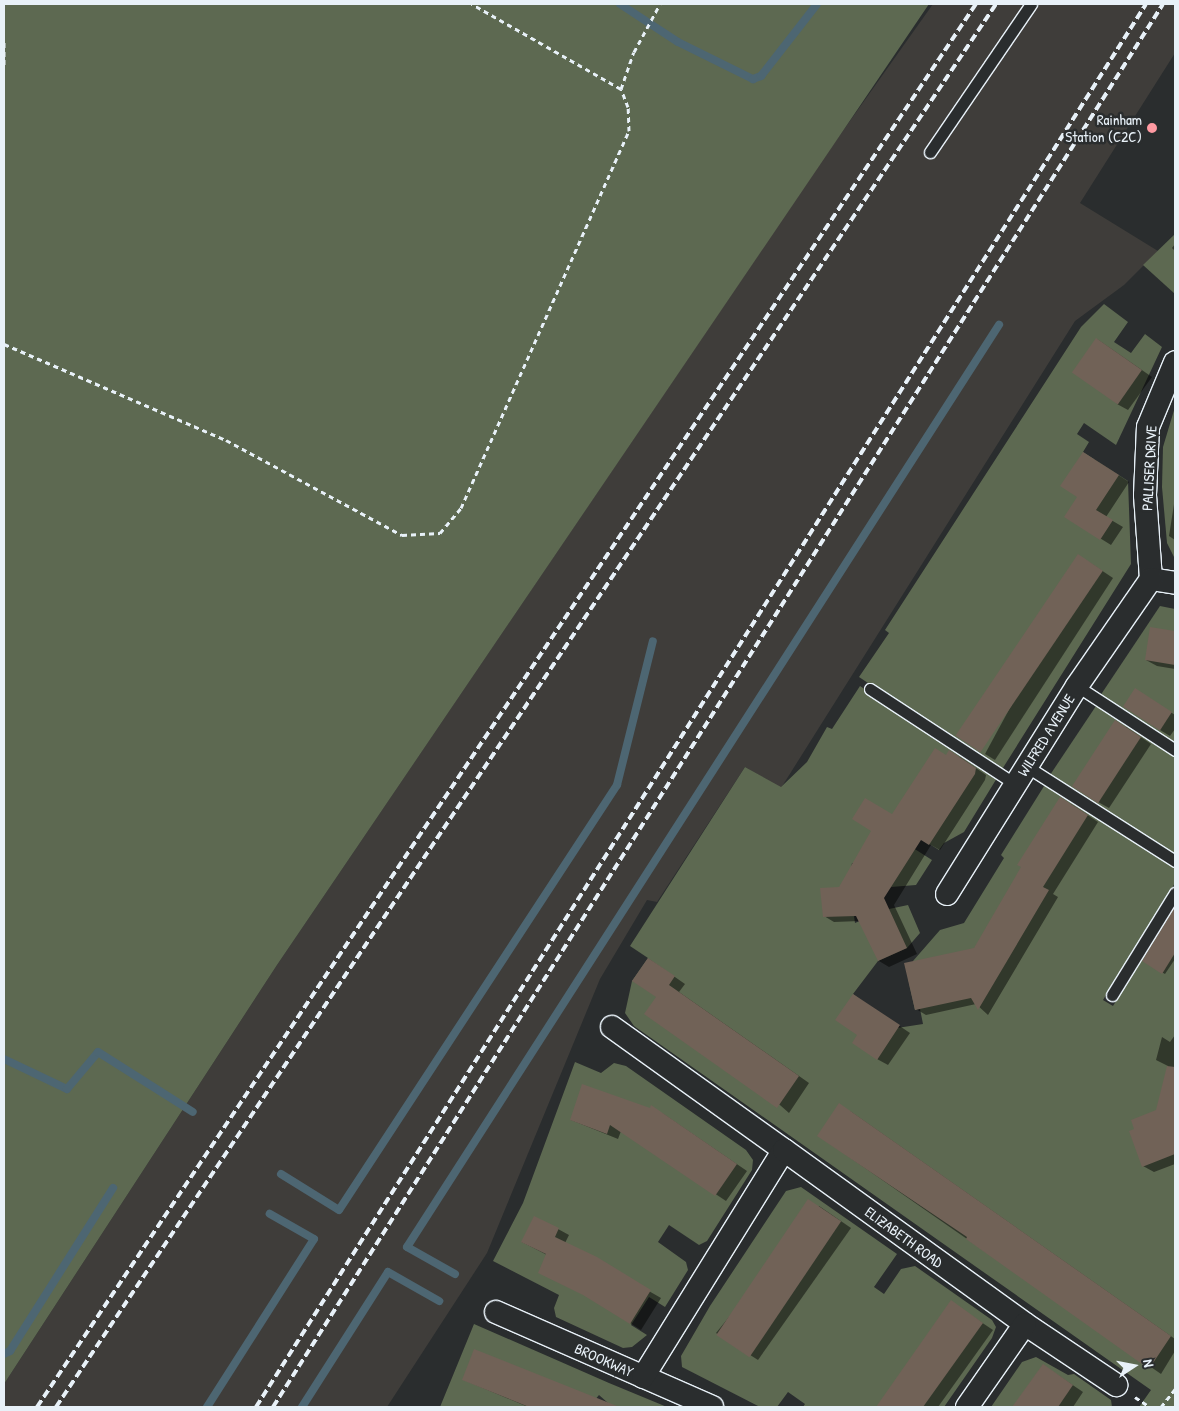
<!DOCTYPE html>
<style>
body{margin:0}
#map{position:relative;width:1179px;height:1411px;overflow:hidden;background:#2a2d2e;font-family:"Patrick Hand",sans-serif}
div>[style]{position:absolute}
[style*='--x']{left:calc(var(--x)*1px);top:calc(var(--y)*1px);width:calc(var(--w)*1px);rotate:calc(var(--a)*1deg)}
.built>*{inset:0;background:#3f3d3a}
.green>*{inset:0;background:#5d6951}
.shadow>*{inset:0;background:#0007}
.stream>*{height:8px;margin:-4px;padding:0 4px;transform-origin:4px;border-radius:4px;background:#4d6672}
.building>*{inset:0;background:#716257;transform-origin:0 0}
.path>*{height:3px;margin-top:-1.5px;transform-origin:0;background:repeating-linear-gradient(90deg,#e8f1f8 0 5px,transparent 0 9px)}
.roads{filter:drop-shadow(1px 0 #e8f1f8) drop-shadow(-1px 0 #e8f1f8) drop-shadow(0 1px #e8f1f8) drop-shadow(0 -1px #e8f1f8)}
.lane>*{height:11px;margin:-5.5px;padding:0 5.5px;transform-origin:5.5px;border-radius:5.5px;background:#2a2d2e}
.street>*{height:22px;margin:-11px;padding:0 11px;transform-origin:11px;border-radius:11px;background:#2a2d2e}
.rail>*{height:4px;margin-top:-2px;transform-origin:0;background:repeating-linear-gradient(90deg,#e8f1f8 0 8px,transparent 0 12px)}
.dots>*{width:14px;height:14px;translate:-50% -50%;box-sizing:border-box;border:2px solid #2a2d2e;border-radius:50%}
span{translate:-50% -50%;white-space:nowrap;text-align:center;line-height:1.15;-webkit-text-stroke:5px #2a2d2e;paint-order:stroke}
.poi-label{font-size:15px;color:#e8f1f8}
.right{translate:-100% -50%;text-align:right}
.street-label{font-size:15px;color:#e8f1f8}
.frame{position:absolute;inset:0;border:5px solid #e8f1f8;pointer-events:none}
.north{position:absolute;left:1109px;top:1341px;width:50px;height:50px;-webkit-text-stroke:4px #2a2d2e;paint-order:stroke;rotate:79deg;font-size:14px;font-weight:700;line-height:20px;text-align:center;color:#e8f1f8}
.north::after{content:'';display:block;margin:auto;width:18px;height:22px;background:#e8f1f8;clip-path:polygon(50% 0,100% 100%,50% 72%,0 100%)}
</style>
<div id="map">
<div class="built">
<div style="clip-path:polygon(933px 4px,1175px 4px,1175px 53px,1080px 203px,1158px 251px,1124px 285px,1075px 321px,781px 788px,745px 767px,657px 902px,647px 900px,600px 979px,487px 1253px,387px 1407px,4px 1407px,4px 1384px,277px 965px,830px 149px)"></div>
</div>
<div class="green">
<div style="clip-path:polygon(4px 4px,929px 4px,277px 965px,4px 1384px)"></div>
<div style="clip-path:polygon(1175px 234px,1175px 294px,1143px 265px)"></div>
<div style="clip-path:polygon(1104px 304px,1128px 322px,1114px 342px,1131px 353px,1145px 334px,1162px 347px,1116px 445px,1084px 423px,1077px 434px,1089px 442px,1083px 452px,1128px 481px,1131px 564px,1001px 771px,859px 677px,889px 633px,885px 630px,1081px 327px)"></div>
<div style="clip-path:polygon(1175px 407px,1175px 559px,1167px 543px,1162px 487px,1163px 447px)"></div>
<div style="clip-path:polygon(1160px 606px,1175px 609px,1175px 745px,1100px 696px)"></div>
<div style="clip-path:polygon(860px 686px,997px 778px,964px 832px,944px 843px,939px 850px,889px 819px,888px 832px,932px 860px,916px 885px,891px 887px,852px 863px,849px 883px,862px 915px,854px 916px,855px 923px,889px 909px,908px 905px,920px 933px,907px 948px,878px 961px,853px 994px,897px 1028px,923px 1024px,920px 1009px,915px 1010px,908px 978px,916px 976px,913px 961px,940px 930px,964px 923px,1004px 858px,1001px 855px,1046px 783px,1175px 866px,1175px 883px,1103px 1000px,1113px 1006px,1175px 905px,1175px 1407px,1139px 1407px,1151px 1390px,634px 1026px,625px 1013px,632px 981px,648px 958px,630px 946px,745px 767px,781px 787px,807px 762px,827px 727px,832px 729px)"></div>
<div style="clip-path:polygon(1098px 703px,1175px 753px,1175px 857px,1050px 775px)"></div>
<div style="clip-path:polygon(575px 1062px,601px 1073px,614px 1063px,626px 1066px,746px 1150px,753px 1160px,752px 1170px,707px 1241px,699px 1245px,669px 1225px,658px 1242px,686px 1262px,688px 1270px,665px 1307px,649px 1297px,631px 1325px,647px 1335px,632px 1347px,623px 1348px,556px 1317px,554px 1308px,559px 1295px,493px 1261px,523px 1203px)"></div>
<div style="clip-path:polygon(801px 1187px,897px 1254px,874px 1287px,884px 1294px,901px 1269px,915px 1266px,992px 1320px,996px 1327px,992px 1338px,944px 1407px,803px 1407px,805px 1404px,788px 1392px,777px 1407px,760px 1407px,682px 1367px,681px 1356px,710px 1306px,786px 1191px)"></div>
<div style="clip-path:polygon(474px 1324px,609px 1383px,667px 1407px,605px 1407px,608px 1403px,599px 1395px,589px 1407px,440px 1407px)"></div>
<div style="clip-path:polygon(1036px 1357px,1068px 1375px,1074px 1374px,1111px 1400px,1112px 1407px,991px 1407px,1022px 1362px)"></div>
</div>
<div class="shadow">
<div style="clip-path:polygon(1175px 244px,1175px 251px,1172px 248px)"></div>
<div style="clip-path:polygon(1097px 339px,1152px 377px,1128px 410px,1117px 404px)"></div>
<div style="clip-path:polygon(1094px 459px,1129px 482px,1106px 517px,1123px 527px,1111px 545px,1066px 517px,1079px 496px)"></div>
<div style="clip-path:polygon(1175px 498px,1175px 540px,1169px 536px)"></div>
<div style="clip-path:polygon(1089px 562px,1113px 578px,995px 760px,985px 754px)"></div>
<div style="clip-path:polygon(1151px 629px,1175px 632px,1175px 669px,1157px 666px,1146px 660px)"></div>
<div style="clip-path:polygon(1146px 696px,1175px 715px,1175px 729px,1170px 736px,1160px 730px)"></div>
<div style="clip-path:polygon(1126px 727px,1151px 744px,1109px 808px,1098px 802px)"></div>
<div style="clip-path:polygon(946px 756px,960px 757px,986px 775px,985px 780px,940px 850px,931px 845px,894px 905px,917px 954px,889px 967px,879px 961px,860px 921px,834px 922px,824px 916px,839px 888px,892px 815px)"></div>
<div style="clip-path:polygon(1071px 804px,1098px 822px,1053px 894px,1058px 897px,988px 1015px,976px 1004px,926px 1015px,916px 1009px,974px 949px)"></div>
<div style="clip-path:polygon(1175px 910px,1175px 959px,1165px 974px,1143px 961px)"></div>
<div style="clip-path:polygon(649px 959px,685px 984px,679px 992px,809px 1083px,789px 1113px,657px 997px)"></div>
<div style="clip-path:polygon(864px 1002px,910px 1033px,888px 1065px,877px 1059px,859px 1035px)"></div>
<div style="clip-path:polygon(1175px 1035px,1175px 1164px,1154px 1172px,1143px 1166px,1136px 1130px,1157px 1111px,1168px 1066px,1156px 1060px,1162px 1037px,1170px 1042px)"></div>
<div style="clip-path:polygon(850px 1111px,1175px 1339px,1175px 1351px,1161px 1374px,819px 1136px)"></div>
<div style="clip-path:polygon(662px 1113px,747px 1171px,726px 1201px,621px 1131px,618px 1139px,571px 1120px)"></div>
<div style="clip-path:polygon(819px 1206px,851px 1228px,758px 1360px,716px 1333px)"></div>
<div style="clip-path:polygon(558px 1229px,569px 1235px,565px 1243px,661px 1298px,641px 1330px,591px 1298px,547px 1255px,522px 1242px)"></div>
<div style="clip-path:polygon(951px 1302px,993px 1330px,938px 1407px,878px 1407px)"></div>
<div style="clip-path:polygon(1043px 1365px,1083px 1392px,1073px 1407px,1013px 1407px)"></div>
<div style="clip-path:polygon(464px 1380px,592px 1399px,588px 1407px,528px 1407px)"></div>
</div>
<div class="stream">
<div style="--x:620;--y:4;--w:69;--a:33.2"></div>
<div style="--x:678;--y:42;--w:84;--a:26.3"></div>
<div style="--x:753;--y:79;--w:9;--a:-21"></div>
<div style="--x:761;--y:76;--w:91;--a:-52.1"></div>
<div style="--x:4;--y:1059;--w:70;--a:25.5"></div>
<div style="--x:67;--y:1089;--w:48;--a:-50"></div>
<div style="--x:98;--y:1052;--w:112;--a:32.3"></div>
<div style="--x:281;--y:1174;--w:68;--a:31.8"></div>
<div style="--x:339;--y:1210;--w:508;--a:-56.81"></div>
<div style="--x:617;--y:785;--w:148;--a:-76"></div>
<div style="--x:455;--y:1274;--w:55;--a:-150.6"></div>
<div style="--x:407;--y:1247;--w:1096;--a:-57.3"></div>
<div style="--x:4;--y:1354;--w:7;--a:-27"></div>
<div style="--x:10;--y:1351;--w:193;--a:-57.7"></div>
<div style="--x:207;--y:1407;--w:199;--a:-57.5"></div>
<div style="--x:314;--y:1239;--w:51;--a:-150.4"></div>
<div style="--x:302;--y:1407;--w:160;--a:-57.5"></div>
<div style="--x:388;--y:1272;--w:59;--a:29.6"></div>
</div>
<div class="building">
<div style="left:1096px;top:338px;width:56px;height:42px;rotate:35deg"></div>
<div style="clip-path:polygon(1083px 452px,1119px 475px,1096px 510px,1113px 520px,1100px 540px,1064px 517px,1077px 497px,1060px 486px)"></div>
<div style="left:1078px;top:554px;width:30px;height:219px;rotate:34deg"></div>
<div style="clip-path:polygon(1150px 627px,1175px 631px,1175px 665px,1145px 660px)"></div>
<div style="left:1135px;top:688px;width:44px;height:22px;rotate:33deg"></div>
<div style="left:1115px;top:720px;width:31px;height:79px;rotate:33deg"></div>
<div style="clip-path:polygon(935px 748px,946px 755px,949px 750px,976px 768px,975px 774px,929px 845px,921px 840px,884px 898px,907px 948px,878px 961px,856px 916px,823px 917px,820px 888px,839px 887px,871px 831px,852px 819px,865px 798px,892px 814px)"></div>
<div style="clip-path:polygon(1060px 797px,1088px 815px,1043px 887px,1049px 890px,978px 1010px,971px 998px,915px 1010px,904px 963px,974px 948px,1021px 867px,1017px 865px)"></div>
<div style="clip-path:polygon(1175px 907px,1175px 953px,1162px 974px,1142px 961px)"></div>
<div style="clip-path:polygon(648px 958px,675px 976px,669px 985px,799px 1076px,777px 1108px,644px 1014px,656px 997px,632px 981px)"></div>
<div style="clip-path:polygon(853px 994px,900px 1025px,877px 1060px,852px 1043px,857px 1035px,835px 1020px)"></div>
<div style="clip-path:polygon(1167px 1066px,1175px 1067px,1175px 1154px,1142px 1167px,1129px 1131px,1134px 1129px,1131px 1120px,1156px 1110px)"></div>
<div style="clip-path:polygon(582px 1084px,650px 1108px,651px 1105px,737px 1164px,715px 1196px,610px 1125px,607px 1134px,570px 1120px)"></div>
<div style="clip-path:polygon(839px 1103px,1171px 1336px,1149px 1369px,966px 1239px,967px 1237px,817px 1136px)"></div>
<div style="left:808px;top:1199px;width:40px;height:164px;rotate:34deg"></div>
<div style="clip-path:polygon(534px 1216px,559px 1228px,555px 1237px,597px 1257px,651px 1290px,630px 1324px,583px 1295px,538px 1273px,546px 1254px,521px 1242px)"></div>
<div style="clip-path:polygon(951px 1300px,983px 1323px,923px 1407px,876px 1407px)"></div>
<div style="clip-path:polygon(474px 1349px,617px 1406px,617px 1407px,529px 1407px,462px 1380px)"></div>
<div style="clip-path:polygon(1043px 1364px,1073px 1385px,1058px 1407px,1012px 1407px)"></div>
</div>
<div class="path">
<div style="--x:4;--y:42;--w:26;--a:90"></div>
<div style="--x:621;--y:89;--w:39;--a:-71"></div>
<div style="--x:634;--y:52;--w:55;--a:-61.6"></div>
<div style="--x:4;--y:344;--w:242;--a:23.4"></div>
<div style="--x:226;--y:440;--w:200;--a:28.4"></div>
<div style="--x:402;--y:535;--w:38;--a:-3"></div>
<div style="--x:440;--y:533;--w:33;--a:-50"></div>
<div style="--x:461;--y:508;--w:413;--a:-66"></div>
<div style="--x:629;--y:131;--w:24;--a:-92"></div>
<div style="--x:628;--y:107;--w:19;--a:-111"></div>
<div style="--x:621;--y:89;--w:172;--a:-150.3"></div>
<div style="--x:1135;--y:1397;--w:18;--a:34"></div>
<div style="--x:1161;--y:1407;--w:23;--a:-52"></div>
</div>
<div class="roads">
<div class="lane">
<div style="--x:930;--y:152;--w:179;--a:-55.7"></div>
<div style="--x:1077;--y:686;--w:117;--a:33.1"></div>
<div style="--x:870;--y:689;--w:173;--a:33.2"></div>
<div style="--x:1026;--y:766;--w:177;--a:32.5"></div>
<div style="--x:1112;--y:995;--w:120;--a:-58.3"></div>
</div>
<div class="street">
<div style="--x:1151;--y:579;--w:84;--a:-94.1"></div>
<div style="--x:1145;--y:495;--w:68;--a:-87.5"></div>
<div style="--x:1148;--y:427;--w:70;--a:-67.4"></div>
<div style="--x:1151;--y:579;--w:24;--a:9"></div>
<div style="--x:947;--y:894;--w:245;--a:-58"></div>
<div style="--x:1077;--y:686;--w:130;--a:-55.3"></div>
<div style="--x:612;--y:1027;--w:211;--a:35.6"></div>
<div style="--x:496;--y:1312;--w:236;--a:23.7"></div>
<div style="--x:643;--y:1377;--w:267;--a:-58.2"></div>
<div style="--x:784;--y:1150;--w:297;--a:35.8"></div>
<div style="--x:1025;--y:1324;--w:110;--a:33.8"></div>
<div style="--x:967;--y:1407;--w:101;--a:-55.1"></div>
</div>
</div>
<div class="rail">
<div style="--x:37;--y:1407;--w:1688;--a:-56.21"></div>
<div style="--x:56;--y:1407;--w:1689;--a:-56.18"></div>
<div style="--x:256;--y:1407;--w:1661;--a:-57.61"></div>
<div style="--x:273;--y:1407;--w:1661;--a:-57.61"></div>
</div>
<div class="dots">
<div style="left:1152px;top:128px;background:#ff9aa2"></div>
</div>
<div class="poi-label">
<span class="right" style="left:1142px;top:128px">Rainham<br>Station (C2C)</span>
</div>
<div class="street-label">
<span style="left:1149px;top:468px;rotate:-87deg">PALLISER DRIVE</span>
<span style="left:1046px;top:735px;rotate:-58deg">WILFRED AVENUE</span>
<span style="left:904px;top:1237px;rotate:36deg">ELIZABETH ROAD</span>
<span style="left:604px;top:1360px;rotate:24deg">BROOKWAY</span>
</div>
<div class="frame"></div>
<div class="north">N</div>
</div>
